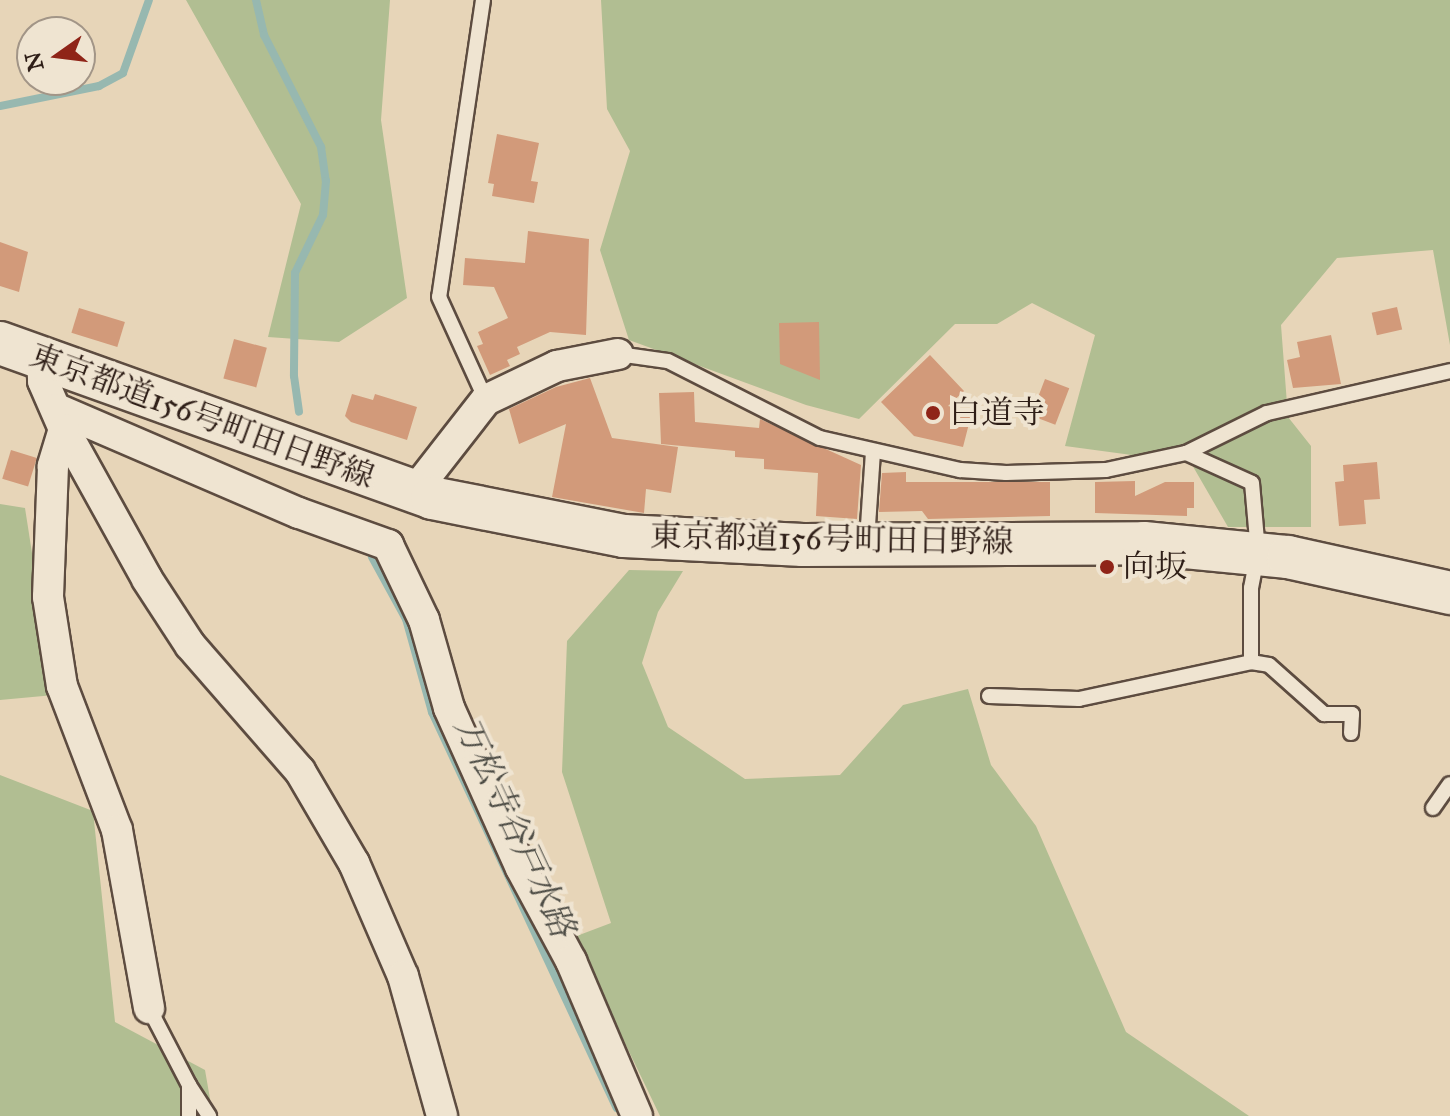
<!DOCTYPE html>
<meta charset="utf-8">
<style>
body{margin:0}
#map{position:relative;width:1450px;height:1116px;overflow:hidden;background:#e7d5b8;font-family:"IM FELL Great Primer","Noto Serif JP",serif}
div>[style]{position:absolute}
[style*='--x']{left:calc(var(--x)*1px);top:calc(var(--y)*1px);width:calc(var(--w)*1px);rotate:calc(var(--a)*1deg)}
.green>*{inset:0;background:#b1be92}
.stream>*{height:8px;margin:-4px;padding:0 4px;transform-origin:4px;border-radius:4px;background:#97b8b0}
.building>*{inset:0;background:#d29a7a;transform-origin:0 0}
.roads{filter:drop-shadow(2px 0 #5d4c40) drop-shadow(-2px 0 #5d4c40) drop-shadow(0 2px #5d4c40) drop-shadow(0 -2px #5d4c40)}
.lane>*{height:14px;margin:-7px;padding:0 7px;transform-origin:7px;border-radius:7px;background:#efe4d1}
.street>*{height:30px;margin:-15px;padding:0 15px;transform-origin:15px;border-radius:15px;background:#efe4d1}
.secondary>*{height:42px;margin:-21px;padding:0 21px;transform-origin:21px;border-radius:21px;background:#efe4d1}
.dots>*{width:22px;height:22px;translate:-50% -50%;box-sizing:border-box;border:4px solid #efe4d1;border-radius:50%}
span{translate:-50% -50%;white-space:nowrap;text-align:center;line-height:1.15;-webkit-text-stroke:8px #efe4d1;paint-order:stroke}
.poi-label{font-size:32px;color:#2f1f18}
.left{translate:0 -50%;text-align:left}
.street-label{font-size:32px;color:#2f1f18}
.water-label{font-size:34px;color:#4e4d46;font-style:italic}
.north{position:absolute;left:16px;top:16px;width:80px;height:80px;box-sizing:border-box;background:#efe4d1;border:2px solid #a29587;border-radius:50%;rotate:256deg;font-size:22px;font-weight:700;line-height:32px;text-align:center;color:#2f1f18}
.north::after{content:'';display:block;margin:auto;width:28px;height:36px;background:#8f2418;clip-path:polygon(50% 0,100% 100%,50% 72%,0 100%)}
</style>
<div id="map">
<div class="green">
<div style="clip-path:polygon(186px 0,390px 0,381px 120px,407px 298px,339px 342px,268px 337px,301px 204px)"></div>
<div style="clip-path:polygon(601px 0,1450px 0,1450px 345px,1433px 250px,1337px 258px,1281px 325px,1288px 417px,1311px 446px,1311px 527px,1228px 527px,1191px 463px,1065px 446px,1095px 335px,1032px 303px,997px 324px,955px 324px,859px 419px,806px 405px,629px 340px,600px 250px,630px 151px,607px 109px)"></div>
<div style="clip-path:polygon(0 504px,25px 508px,54px 695px,0 700px)"></div>
<div style="clip-path:polygon(629px 570px,683px 571px,658px 612px,642px 663px,668px 727px,745px 779px,840px 775px,903px 705px,968px 689px,991px 765px,1036px 826px,1126px 1032px,1249px 1116px,660px 1116px,574px 937px,611px 923px,562px 772px,567px 641px)"></div>
<div style="clip-path:polygon(0 775px,93px 811px,115px 1022px,205px 1070px,213px 1116px,0 1116px)"></div>
</div>
<div class="stream">
<div style="--x:256;--y:0;--w:36;--a:77"></div>
<div style="--x:264;--y:35;--w:126;--a:63"></div>
<div style="--x:321;--y:147;--w:34;--a:82"></div>
<div style="--x:326;--y:181;--w:34;--a:95"></div>
<div style="--x:323;--y:215;--w:64;--a:115.8"></div>
<div style="--x:295;--y:273;--w:103;--a:90.6"></div>
<div style="--x:294;--y:376;--w:36;--a:82"></div>
<div style="--x:0;--y:106;--w:101;--a:-11.4"></div>
<div style="--x:99;--y:86;--w:27;--a:-28"></div>
<div style="--x:123;--y:73;--w:77;--a:-70.4"></div>
<div style="--x:372;--y:557;--w:71;--a:61.3"></div>
<div style="--x:406;--y:619;--w:97;--a:74.4"></div>
<div style="--x:432;--y:712;--w:437;--a:65"></div>
</div>
<div class="building">
<div style="clip-path:polygon(497px 134px,539px 143px,531px 181px,538px 182px,534px 203px,492px 196px,494px 184px,488px 183px)"></div>
<div style="clip-path:polygon(528px 231px,589px 239px,586px 335px,550px 332px,517px 347px,520px 354px,507px 360px,510px 366px,490px 375px,477px 346px,483px 344px,478px 332px,508px 318px,494px 287px,463px 285px,465px 258px,525px 263px)"></div>
<div style="clip-path:polygon(0 242px,28px 252px,19px 292px,0 286px)"></div>
<div style="left:1397px;top:307px;width:23px;height:26px;rotate:77deg"></div>
<div style="left:79px;top:308px;width:48px;height:26px;rotate:17deg"></div>
<div style="clip-path:polygon(819px 322px,820px 380px,780px 364px,779px 323px)"></div>
<div style="clip-path:polygon(1331px 335px,1341px 384px,1293px 388px,1287px 360px,1300px 357px,1297px 342px)"></div>
<div style="left:234px;top:339px;width:34px;height:41px;rotate:15deg"></div>
<div style="clip-path:polygon(930px 355px,964px 391px,948px 406px,972px 412px,963px 447px,914px 436px,881px 402px)"></div>
<div style="clip-path:polygon(590px 378px,612px 438px,678px 447px,671px 493px,646px 489px,644px 513px,552px 497px,566px 424px,519px 444px,509px 409px,556px 387px)"></div>
<div style="left:1045px;top:379px;width:26px;height:39px;rotate:21deg"></div>
<div style="clip-path:polygon(694px 392px,695px 422px,759px 428px,760px 419px,861px 465px,857px 519px,816px 516px,818px 473px,764px 469px,764px 459px,735px 457px,735px 451px,661px 444px,659px 393px)"></div>
<div style="clip-path:polygon(352px 394px,373px 400px,375px 394px,417px 407px,407px 440px,351px 422px,345px 416px)"></div>
<div style="left:11px;top:450px;width:27px;height:30px;rotate:17deg"></div>
<div style="clip-path:polygon(1377px 462px,1380px 499px,1364px 500px,1366px 524px,1339px 526px,1335px 482px,1344px 481px,1343px 465px)"></div>
<div style="clip-path:polygon(906px 472px,906px 482px,1050px 482px,1050px 516px,928px 519px,922px 511px,879px 512px,882px 473px)"></div>
<div style="clip-path:polygon(1135px 481px,1135px 496px,1165px 482px,1194px 482px,1194px 508px,1187px 508px,1187px 516px,1095px 513px,1095px 482px)"></div>
</div>
<div class="roads">
<div class="lane">
<div style="--x:483;--y:0;--w:300;--a:98.4"></div>
<div style="--x:439;--y:297;--w:113;--a:65.5"></div>
<div style="--x:618;--y:354;--w:50;--a:8"></div>
<div style="--x:668;--y:361;--w:170;--a:26.9"></div>
<div style="--x:820;--y:438;--w:144;--a:12.9"></div>
<div style="--x:960;--y:470;--w:46;--a:3.7"></div>
<div style="--x:1006;--y:473;--w:100;--a:-1.7"></div>
<div style="--x:1106;--y:470;--w:82;--a:-12"></div>
<div style="--x:1186;--y:453;--w:90;--a:-26.3"></div>
<div style="--x:1267;--y:413;--w:188;--a:-12.9"></div>
<div style="--x:1186;--y:453;--w:72;--a:24.4"></div>
<div style="--x:1252;--y:483;--w:69;--a:85"></div>
<div style="--x:1258;--y:552;--w:37;--a:101"></div>
<div style="--x:1251;--y:588;--w:74;--a:90"></div>
<div style="--x:867;--y:540;--w:88;--a:-86.1"></div>
<div style="--x:989;--y:696;--w:90;--a:1.9"></div>
<div style="--x:1079;--y:699;--w:176;--a:-12.1"></div>
<div style="--x:1251;--y:662;--w:18;--a:9"></div>
<div style="--x:1269;--y:665;--w:74;--a:41.7"></div>
<div style="--x:1324;--y:714;--w:28;--a:0"></div>
<div style="--x:1352;--y:714;--w:19;--a:93"></div>
<div style="--x:1433;--y:808;--w:29;--a:-55"></div>
<div style="--x:149;--y:1008;--w:87;--a:62.5"></div>
<div style="--x:189;--y:1085;--w:31;--a:90"></div>
<div style="--x:189;--y:1085;--w:37;--a:57"></div>
</div>
<div class="street">
<div style="--x:42;--y:359;--w:22;--a:87"></div>
<div style="--x:43;--y:381;--w:52;--a:66.4"></div>
<div style="--x:64;--y:429;--w:171;--a:61"></div>
<div style="--x:147;--y:579;--w:79;--a:56.9"></div>
<div style="--x:190;--y:645;--w:167;--a:48.9"></div>
<div style="--x:300;--y:771;--w:107;--a:59.6"></div>
<div style="--x:354;--y:863;--w:123;--a:66.6"></div>
<div style="--x:403;--y:976;--w:145;--a:74.4"></div>
<div style="--x:57;--y:409;--w:263;--a:23.3"></div>
<div style="--x:299;--y:513;--w:95;--a:19.8"></div>
<div style="--x:388;--y:545;--w:83;--a:64.4"></div>
<div style="--x:424;--y:620;--w:91;--a:74.1"></div>
<div style="--x:449;--y:708;--w:175;--a:65.8"></div>
<div style="--x:521;--y:868;--w:106;--a:61.7"></div>
<div style="--x:571;--y:961;--w:168;--a:66.9"></div>
<div style="--x:64;--y:429;--w:39;--a:107"></div>
<div style="--x:53;--y:466;--w:131;--a:92.2"></div>
<div style="--x:48;--y:597;--w:90;--a:81.1"></div>
<div style="--x:62;--y:686;--w:154;--a:69.1"></div>
<div style="--x:117;--y:830;--w:181;--a:79.8"></div>
<div style="--x:414;--y:492;--w:117;--a:-52"></div>
<div style="--x:486;--y:400;--w:79;--a:-25.6"></div>
<div style="--x:557;--y:366;--w:62;--a:-11.1"></div>
</div>
<div class="secondary">
<div style="--x:0;--y:343;--w:459;--a:19.7"></div>
<div style="--x:432;--y:498;--w:196;--a:11.2"></div>
<div style="--x:624;--y:536;--w:179;--a:2.9"></div>
<div style="--x:803;--y:545;--w:341;--a:-0.3"></div>
<div style="--x:1144;--y:543;--w:145;--a:5.6"></div>
<div style="--x:1288;--y:557;--w:166;--a:12.5"></div>
</div>
</div>
<div class="dots">
<div style="left:933px;top:413px;background:#8f2418"></div>
<div style="left:1107px;top:567px;background:#8f2418"></div>
</div>
<div class="poi-label">
<span class="left" style="left:949px;top:413px">白道寺</span>
<span class="left" style="left:1123px;top:567px">向坂</span>
</div>
<div class="street-label">
<span style="left:202px;top:417px;rotate:20deg">東京都道156号町田日野線</span>
<span style="left:832px;top:540px;rotate:1deg">東京都道156号町田日野線</span>
</div>
<div class="water-label">
<span style="left:515px;top:827px;rotate:65deg">万松寺谷戸水路</span>
</div>
<div class="north">N</div>
</div>
